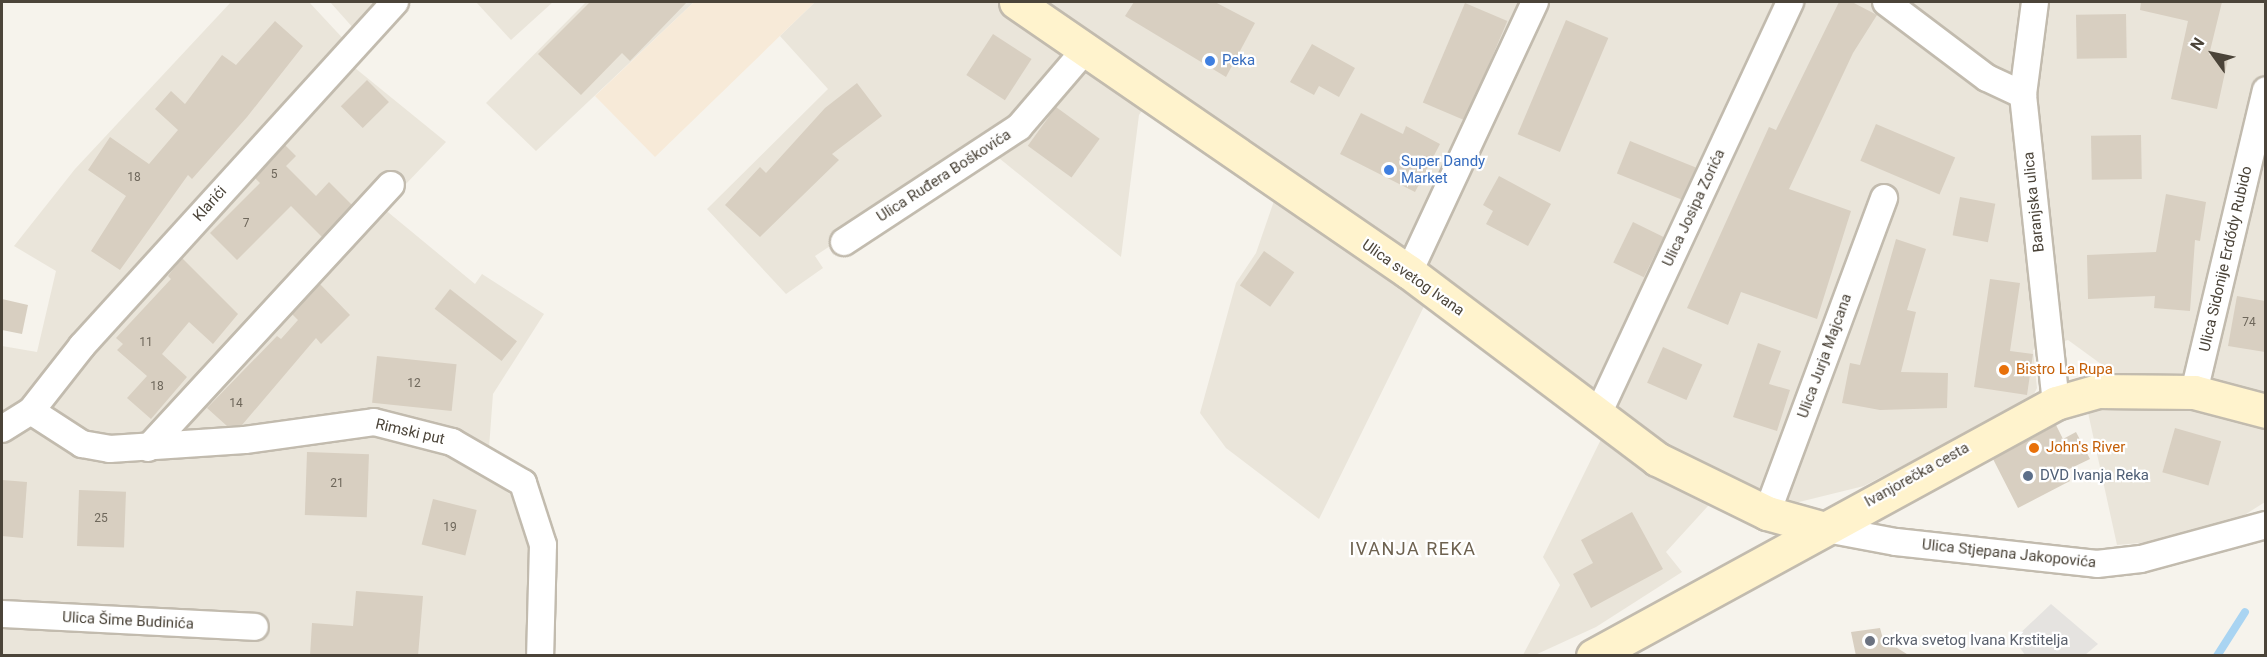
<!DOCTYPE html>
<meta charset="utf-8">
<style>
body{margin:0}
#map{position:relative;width:2267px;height:657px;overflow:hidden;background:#f6f3ec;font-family:Roboto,sans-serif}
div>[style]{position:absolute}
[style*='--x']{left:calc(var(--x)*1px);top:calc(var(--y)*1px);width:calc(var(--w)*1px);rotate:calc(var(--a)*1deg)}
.residential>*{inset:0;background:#eae5da}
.commercial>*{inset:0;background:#f7ead8}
.parking>*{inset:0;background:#e5e3e0}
.stream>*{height:8px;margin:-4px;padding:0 4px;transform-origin:4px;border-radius:4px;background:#a9d4f2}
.building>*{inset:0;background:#d8cfc1;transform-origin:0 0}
.roads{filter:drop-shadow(2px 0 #c2bbae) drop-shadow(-2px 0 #c2bbae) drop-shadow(0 2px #c2bbae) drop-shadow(0 -2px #c2bbae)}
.street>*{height:26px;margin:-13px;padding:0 13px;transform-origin:13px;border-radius:13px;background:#fff}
.secondary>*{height:33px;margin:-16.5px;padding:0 16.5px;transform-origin:16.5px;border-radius:16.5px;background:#fff3cd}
.dots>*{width:16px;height:16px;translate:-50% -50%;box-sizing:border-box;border:3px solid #fff;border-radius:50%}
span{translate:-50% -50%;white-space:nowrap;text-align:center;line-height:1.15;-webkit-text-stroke:4.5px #fff;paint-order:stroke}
.number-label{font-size:12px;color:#6e675b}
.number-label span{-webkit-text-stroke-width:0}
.shop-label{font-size:15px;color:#366cbe}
.left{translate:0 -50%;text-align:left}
.street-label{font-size:15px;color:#4b4439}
.food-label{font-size:15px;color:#c56008}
.service-label{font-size:15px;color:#4e5e75}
.worship-label{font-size:15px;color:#5b616d}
.quarter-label{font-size:18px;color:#6e6250;letter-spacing:1.5px}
.frame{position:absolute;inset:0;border:3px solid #4b4439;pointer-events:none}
.north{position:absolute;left:2183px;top:24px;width:60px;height:60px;-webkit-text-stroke:4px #fff;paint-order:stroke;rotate:303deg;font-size:16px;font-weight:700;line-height:24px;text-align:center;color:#4b4439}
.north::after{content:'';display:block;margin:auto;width:21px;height:27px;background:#4b4439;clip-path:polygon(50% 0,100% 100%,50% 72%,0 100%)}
</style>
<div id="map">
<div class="residential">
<div style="clip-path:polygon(231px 2px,309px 2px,362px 59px,355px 68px,446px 142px,383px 208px,475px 284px,482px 274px,544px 314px,493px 394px,487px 475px,513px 497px,532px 543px,531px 655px,2px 655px,2px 346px,37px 352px,56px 271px,14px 246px,75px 169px)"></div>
<div style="clip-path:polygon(330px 2px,384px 2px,355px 30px)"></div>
<div style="clip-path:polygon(476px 2px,553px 2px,511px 40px)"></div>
<div style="clip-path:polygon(586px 2px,694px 2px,536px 151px,486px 103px)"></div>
<div style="clip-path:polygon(815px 2px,997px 2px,1005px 7px,1009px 2px,2265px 2px,2265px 502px,2235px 521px,2162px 541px,2117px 545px,2087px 408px,2108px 405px,2112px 372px,2068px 340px,2033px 350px,2037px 388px,2032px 398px,1864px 486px,1795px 503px,1728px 484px,1666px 552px,1682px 572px,1596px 627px,1535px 655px,1523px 655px,1560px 585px,1543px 557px,1613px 415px,1435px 284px,1319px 519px,1226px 448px,1200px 413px,1236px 283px,1256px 253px,1283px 175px,1157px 88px,1139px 115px,1121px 257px,983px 145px,815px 256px,823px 268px,786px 294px,707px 209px,828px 89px,780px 36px)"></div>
</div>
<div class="commercial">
<div style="clip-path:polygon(694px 2px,815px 2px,655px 157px,595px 96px)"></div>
</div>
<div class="parking">
<div style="clip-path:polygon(2051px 604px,2098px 644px,2085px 655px,2025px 655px,2014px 639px)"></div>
</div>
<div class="stream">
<div style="--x:2217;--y:656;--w:52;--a:-57.5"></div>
</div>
<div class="building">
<div style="clip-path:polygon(590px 2px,687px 2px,630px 61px,622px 53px,581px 95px,538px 54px)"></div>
<div style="clip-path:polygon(1134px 2px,1215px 2px,1255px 23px,1226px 77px,1125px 16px)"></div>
<div style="clip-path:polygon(1839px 2px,1852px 2px,1877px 15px,1853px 53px,1789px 189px,1851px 211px,1817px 319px,1741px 292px,1728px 325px,1687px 308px,1769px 127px,1776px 130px)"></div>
<div style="clip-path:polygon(2141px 2px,2222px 2px,2209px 55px,2228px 59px,2217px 109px,2171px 99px,2188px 21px,2140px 10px)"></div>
<div style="left:1465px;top:3px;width:46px;height:108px;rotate:23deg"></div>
<div style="left:2126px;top:14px;width:44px;height:50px;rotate:89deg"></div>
<div style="left:1566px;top:20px;width:46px;height:124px;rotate:23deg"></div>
<div style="clip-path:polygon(275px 21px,303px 46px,247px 117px,192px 179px,188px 175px,120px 270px,91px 251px,126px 196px,88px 170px,110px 137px,149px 164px,178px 130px,155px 109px,171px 91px,185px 104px,222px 55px,236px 65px)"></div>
<div style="left:993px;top:34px;width:46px;height:49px;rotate:33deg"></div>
<div style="clip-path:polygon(1312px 44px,1355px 68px,1339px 97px,1319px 86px,1314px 95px,1290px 82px)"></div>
<div style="left:367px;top:80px;width:31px;height:37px;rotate:45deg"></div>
<div style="clip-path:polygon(857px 83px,882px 116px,832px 154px,839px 160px,760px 237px,725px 205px,760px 167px,766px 173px,825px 108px)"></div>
<div style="left:1056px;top:107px;width:54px;height:48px;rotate:36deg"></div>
<div style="clip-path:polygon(1361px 113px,1403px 134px,1406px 126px,1440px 144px,1415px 192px,1340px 154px)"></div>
<div style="left:1876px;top:124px;width:86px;height:40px;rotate:23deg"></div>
<div style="left:2141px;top:135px;width:44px;height:50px;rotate:89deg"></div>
<div style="left:1630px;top:141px;width:71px;height:35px;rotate:22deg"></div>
<div style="clip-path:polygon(285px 145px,296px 156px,286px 166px,316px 196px,329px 182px,352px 205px,322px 237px,291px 206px,237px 260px,210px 233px,260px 183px,255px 178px)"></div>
<div style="clip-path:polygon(1499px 176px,1551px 204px,1528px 246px,1486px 224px,1493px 211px,1483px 205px)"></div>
<div style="clip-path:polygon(2166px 194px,2206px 202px,2200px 241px,2195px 240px,2190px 311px,2154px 308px,2155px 296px,2088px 299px,2087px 255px,2156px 252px)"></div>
<div style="left:1960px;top:197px;width:36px;height:39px;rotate:11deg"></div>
<div style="left:1633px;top:222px;width:34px;height:45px;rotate:26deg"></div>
<div style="clip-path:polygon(1896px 239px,1926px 249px,1907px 310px,1916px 312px,1901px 372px,1948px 373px,1947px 408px,1880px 410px,1842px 403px,1850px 363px,1860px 365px)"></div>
<div style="left:1264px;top:251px;width:37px;height:42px;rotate:35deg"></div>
<div style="clip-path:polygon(182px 258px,238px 314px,213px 344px,189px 322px,162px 354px,187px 377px,151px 419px,127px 398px,147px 376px,117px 350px,123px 344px,116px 338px,171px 279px,168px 276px)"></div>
<div style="clip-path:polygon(1990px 279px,2020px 283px,2010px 351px,2033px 354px,2027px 395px,1974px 387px)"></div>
<div style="clip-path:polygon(320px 284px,350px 315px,321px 344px,316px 338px,242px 425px,227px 426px,207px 408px,277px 336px,281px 339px,298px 320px,292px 314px)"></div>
<div style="left:450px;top:289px;width:85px;height:25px;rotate:38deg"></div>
<div style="clip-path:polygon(2237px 296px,2265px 301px,2265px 352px,2228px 346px)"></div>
<div style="clip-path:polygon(2px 299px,28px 305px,22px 334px,2px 330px)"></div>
<div style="clip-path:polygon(1758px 343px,1781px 351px,1769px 384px,1790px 390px,1777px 431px,1733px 417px)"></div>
<div style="left:1663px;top:347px;width:43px;height:39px;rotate:24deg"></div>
<div style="left:377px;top:356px;width:80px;height:47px;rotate:6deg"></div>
<div style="clip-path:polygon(2056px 425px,2063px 439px,2076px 432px,2090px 459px,2065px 471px,2070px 481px,2018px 508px,1993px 459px)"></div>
<div style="left:2175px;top:428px;width:48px;height:46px;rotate:16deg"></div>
<div style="left:307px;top:452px;width:62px;height:63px;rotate:2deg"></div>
<div style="clip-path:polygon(2px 480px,27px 482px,23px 538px,2px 536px)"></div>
<div style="left:79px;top:490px;width:47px;height:56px;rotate:2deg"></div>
<div style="left:433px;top:499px;width:45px;height:47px;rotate:14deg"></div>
<div style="clip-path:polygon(1632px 512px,1663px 569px,1591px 608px,1573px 574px,1593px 563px,1581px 540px)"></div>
<div style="clip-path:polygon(356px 591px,423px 596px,418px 656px,310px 656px,312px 623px,353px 626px)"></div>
<div style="clip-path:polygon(1880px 628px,1883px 639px,1910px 656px,1856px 656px,1851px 632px)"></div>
</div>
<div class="roads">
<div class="street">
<div style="--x:1886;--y:2;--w:126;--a:37"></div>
<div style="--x:1987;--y:78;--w:40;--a:25"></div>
<div style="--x:2035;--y:2;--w:94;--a:97.4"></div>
<div style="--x:2023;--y:95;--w:310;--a:83.9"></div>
<div style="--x:844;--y:242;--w:209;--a:-33.3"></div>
<div style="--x:1019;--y:127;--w:101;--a:-49.4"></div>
<div style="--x:1409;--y:272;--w:298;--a:-65"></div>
<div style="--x:2194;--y:392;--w:310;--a:-76.6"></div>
<div style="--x:31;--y:411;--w:83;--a:-51.9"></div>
<div style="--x:82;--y:346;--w:465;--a:-47.7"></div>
<div style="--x:1598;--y:414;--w:455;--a:-65"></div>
<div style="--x:2;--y:429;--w:34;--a:-32"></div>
<div style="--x:31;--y:411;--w:61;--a:32.9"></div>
<div style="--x:82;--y:444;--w:28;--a:10"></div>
<div style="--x:110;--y:449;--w:135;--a:-3.8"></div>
<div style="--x:245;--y:440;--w:130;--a:-7.9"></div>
<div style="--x:374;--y:422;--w:81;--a:14.4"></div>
<div style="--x:452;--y:442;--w:82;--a:30"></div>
<div style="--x:523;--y:483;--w:65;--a:72.1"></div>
<div style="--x:543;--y:545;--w:111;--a:91.5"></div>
<div style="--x:148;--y:448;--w:358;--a:-47.3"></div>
<div style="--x:1767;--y:513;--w:336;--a:-69.6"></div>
<div style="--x:1821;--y:528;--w:76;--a:10.6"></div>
<div style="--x:1896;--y:542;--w:202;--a:6.2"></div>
<div style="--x:2097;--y:564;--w:44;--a:-6.5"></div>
<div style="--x:2141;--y:559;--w:130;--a:-15.2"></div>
<div style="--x:2;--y:614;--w:253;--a:2.9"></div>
</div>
<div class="secondary">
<div style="--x:1016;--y:2;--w:477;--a:34.5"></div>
<div style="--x:1409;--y:272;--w:311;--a:37"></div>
<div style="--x:1657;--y:459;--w:123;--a:26.1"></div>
<div style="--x:1767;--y:513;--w:56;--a:15.5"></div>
<div style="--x:1593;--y:656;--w:528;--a:-28.65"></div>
<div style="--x:2056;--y:403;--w:44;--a:-15.9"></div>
<div style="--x:2098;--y:391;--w:96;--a:0.6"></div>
<div style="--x:2194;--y:392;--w:74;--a:14.8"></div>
</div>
</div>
<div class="dots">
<div style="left:1210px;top:61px;background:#3f7fe0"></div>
<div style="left:1389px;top:170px;background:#3f7fe0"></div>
<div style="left:2004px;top:370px;background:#e8710a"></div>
<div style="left:2034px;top:448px;background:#e8710a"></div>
<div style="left:2028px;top:476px;background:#5c6f8a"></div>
<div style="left:1870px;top:641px;background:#6b7280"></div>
</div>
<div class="number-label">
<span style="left:274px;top:175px">5</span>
<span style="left:134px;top:178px">18</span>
<span style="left:246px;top:224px">7</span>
<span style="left:2249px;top:323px">74</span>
<span style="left:146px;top:343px">11</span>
<span style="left:414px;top:384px">12</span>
<span style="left:157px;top:387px">18</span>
<span style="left:236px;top:404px">14</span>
<span style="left:337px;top:484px">21</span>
<span style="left:101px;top:519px">25</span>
<span style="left:450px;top:528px">19</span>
</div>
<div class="shop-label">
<span class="left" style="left:1222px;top:61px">Peka</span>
<span class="left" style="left:1401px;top:170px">Super Dandy<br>Market</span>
</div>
<div class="street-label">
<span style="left:944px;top:176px;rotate:-33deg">Ulica Ruđera Boškovića</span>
<span style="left:2034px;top:202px;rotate:-96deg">Baranjska ulica</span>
<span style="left:210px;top:204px;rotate:-48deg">Klarići</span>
<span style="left:1694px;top:208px;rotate:-65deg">Ulica Josipa Zorića</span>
<span style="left:2226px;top:259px;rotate:-77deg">Ulica Sidonije Erdődy Rubido</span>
<span style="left:1413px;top:278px;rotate:35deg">Ulica svetog Ivana</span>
<span style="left:1825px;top:356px;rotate:-70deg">Ulica Jurja Majcana</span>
<span style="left:410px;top:432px;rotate:13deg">Rimski put</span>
<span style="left:1917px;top:475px;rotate:-29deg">Ivanjorečka cesta</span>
<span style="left:2009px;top:554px;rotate:6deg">Ulica Stjepana Jakopovića</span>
<span style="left:128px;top:621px;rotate:3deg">Ulica Šime Budinića</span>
</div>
<div class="food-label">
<span class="left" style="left:2016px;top:370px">Bistro La Rupa</span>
<span class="left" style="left:2046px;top:448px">John's River</span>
</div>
<div class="service-label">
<span class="left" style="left:2040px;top:476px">DVD Ivanja Reka</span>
</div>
<div class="worship-label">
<span class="left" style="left:1882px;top:641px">crkva svetog Ivana Krstitelja</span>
</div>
<div class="quarter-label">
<span style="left:1413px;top:549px">IVANJA REKA</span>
</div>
<div class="frame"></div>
<div class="north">N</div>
</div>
